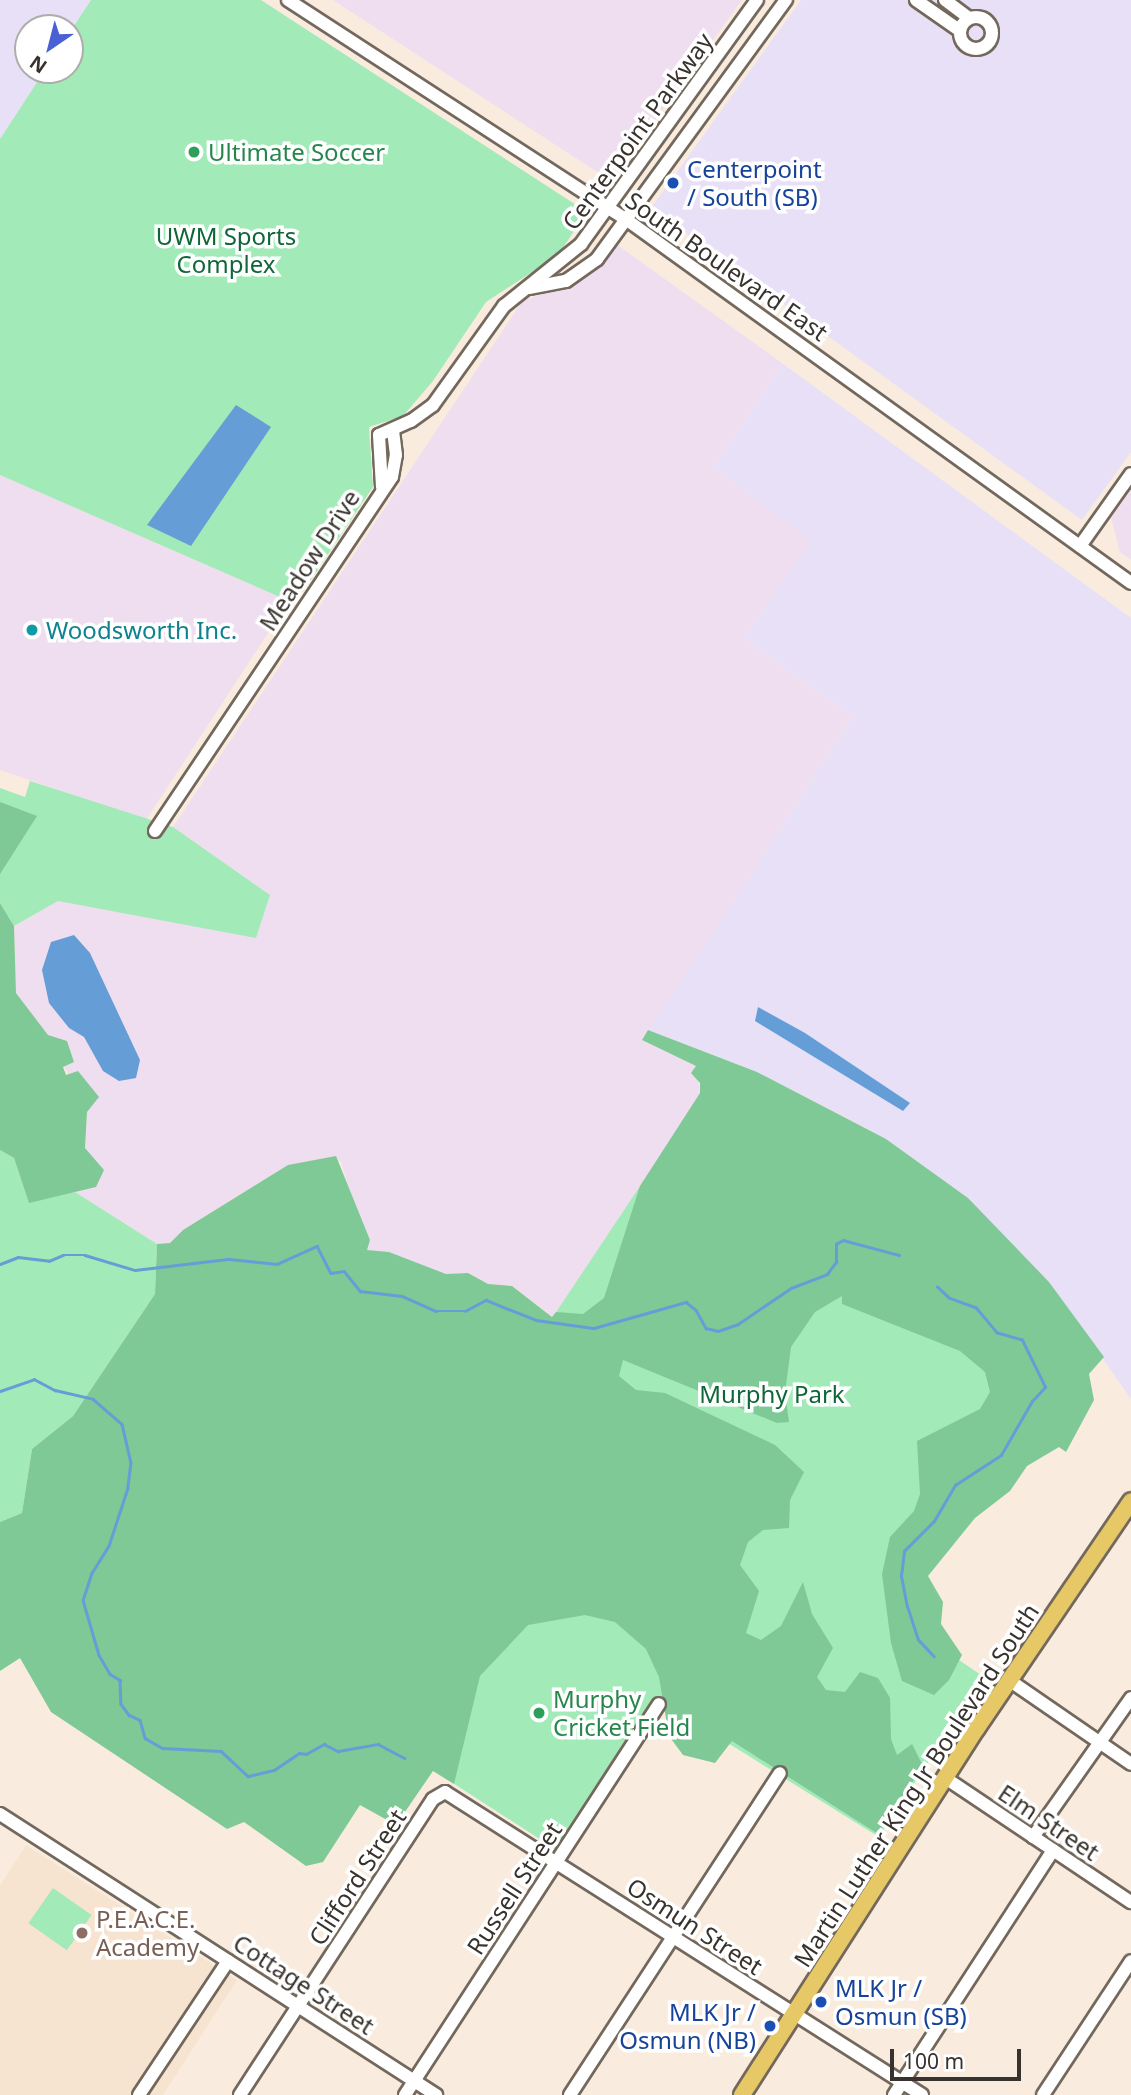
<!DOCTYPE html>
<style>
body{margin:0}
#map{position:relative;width:1131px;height:2095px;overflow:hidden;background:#f9ecdf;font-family:"Noto Sans",sans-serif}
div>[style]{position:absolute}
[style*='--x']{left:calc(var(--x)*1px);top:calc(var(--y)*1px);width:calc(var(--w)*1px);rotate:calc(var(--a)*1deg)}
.commercial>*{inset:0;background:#e8e0f6}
.industrial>*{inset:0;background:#efdef0}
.built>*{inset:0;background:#f7e4d0}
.green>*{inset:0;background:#a2eab8;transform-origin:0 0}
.forest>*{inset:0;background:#7ec996}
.water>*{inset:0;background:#659ed7}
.stream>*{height:2.5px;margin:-1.25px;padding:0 1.25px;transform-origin:1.25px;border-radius:1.25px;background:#659ed7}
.roads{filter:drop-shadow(2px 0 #73685c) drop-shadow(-2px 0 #73685c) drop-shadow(0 2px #73685c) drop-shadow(0 -2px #73685c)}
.minor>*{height:12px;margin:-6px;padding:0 6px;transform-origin:6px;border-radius:6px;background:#fff}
.minor>.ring{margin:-6px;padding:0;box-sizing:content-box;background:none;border:12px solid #fff;border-radius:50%}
.major>*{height:16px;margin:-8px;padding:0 8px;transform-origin:8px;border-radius:8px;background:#e6c867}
.dots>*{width:19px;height:19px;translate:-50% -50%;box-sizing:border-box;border:4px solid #fff;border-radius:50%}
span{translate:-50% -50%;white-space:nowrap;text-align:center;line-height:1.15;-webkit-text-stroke:7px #fff;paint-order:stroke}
.street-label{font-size:24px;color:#37322d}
.leisure-label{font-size:24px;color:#27864d}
.left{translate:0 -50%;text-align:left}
.transit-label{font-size:24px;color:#164399}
.right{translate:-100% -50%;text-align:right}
.park-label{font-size:24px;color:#0f6638}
.culture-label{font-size:24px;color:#0d838f}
.education-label{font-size:24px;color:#785e54}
.north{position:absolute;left:14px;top:14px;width:70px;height:70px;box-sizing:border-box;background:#fff;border:2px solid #afadab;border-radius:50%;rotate:215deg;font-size:19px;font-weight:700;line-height:28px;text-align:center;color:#37322d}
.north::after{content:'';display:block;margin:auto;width:24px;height:32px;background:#4a60d5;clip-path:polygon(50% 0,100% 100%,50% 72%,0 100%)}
.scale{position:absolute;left:890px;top:2049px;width:131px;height:32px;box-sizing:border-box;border:4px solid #37322d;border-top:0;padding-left:9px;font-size:21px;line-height:24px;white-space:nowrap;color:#37322d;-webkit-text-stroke:5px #fff;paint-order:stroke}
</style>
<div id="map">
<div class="commercial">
<div style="clip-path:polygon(0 0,91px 0,70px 32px,70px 28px,28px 28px,28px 70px,45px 70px,0 139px)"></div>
<div style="clip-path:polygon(801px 0,1131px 0,1131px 452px,1082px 520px,651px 208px)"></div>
<div style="clip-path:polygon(782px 363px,1131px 618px,1131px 1399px,1049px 1282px,968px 1198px,886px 1139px,757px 1072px,648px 1030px,853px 717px,743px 638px,811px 541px,713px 468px)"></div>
</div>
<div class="industrial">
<div style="clip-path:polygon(333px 0,742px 0,611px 181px)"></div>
<div style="clip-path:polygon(616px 244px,782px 363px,713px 468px,812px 541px,743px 638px,853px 717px,642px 1040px,696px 1066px,700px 1093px,695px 1104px,553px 1317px,512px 1286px,488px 1284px,468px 1273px,446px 1274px,389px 1252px,366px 1250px,370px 1240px,355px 1212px,341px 1161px,288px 1165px,183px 1230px,170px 1243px,157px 1244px,75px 1192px,96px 1187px,85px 1148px,87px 1112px,48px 1035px,16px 993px,14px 926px,58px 901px,256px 937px,270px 895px,173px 827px,517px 309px,523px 300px,571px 286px,586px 276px)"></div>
<div style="clip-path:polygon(0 475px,289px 601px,146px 820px,0 770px)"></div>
<div style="clip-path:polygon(1131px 490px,1131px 560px,1120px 552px,1111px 518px)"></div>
</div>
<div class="built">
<div style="clip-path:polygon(26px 1845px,237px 1980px,163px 2095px,0 2095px,0 1886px)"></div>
</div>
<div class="green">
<div style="clip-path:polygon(91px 0,261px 0,587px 212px,558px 255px,486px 302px,433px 381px,403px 416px,369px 427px,373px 487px,303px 592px,289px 601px,0 475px,0 139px,45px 70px,70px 70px,70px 32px)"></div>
<div style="clip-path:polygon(30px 781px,173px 827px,270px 895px,256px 938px,58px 901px,14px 926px,0 903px,0 788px,25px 797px)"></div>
<div style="clip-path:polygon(706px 1087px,1035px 1324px,894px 1616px,984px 1677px,879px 1837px,654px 1697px,555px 1849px,391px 1743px,403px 1542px)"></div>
<div style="clip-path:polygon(0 1150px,14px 1158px,29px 1202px,75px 1192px,157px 1244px,155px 1294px,73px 1416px,32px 1449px,22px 1513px,0 1522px)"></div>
<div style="left:53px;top:1888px;width:47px;height:43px;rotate:35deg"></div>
</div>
<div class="forest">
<div style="clip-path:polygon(0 802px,37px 816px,0 874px)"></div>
<div style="clip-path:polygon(0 903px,14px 926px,16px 993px,48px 1035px,67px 1041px,74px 1062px,63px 1067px,66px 1075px,78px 1071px,99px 1097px,87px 1112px,85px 1148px,104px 1170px,96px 1187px,29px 1203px,14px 1158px,0 1150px)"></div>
<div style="clip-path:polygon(648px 1030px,757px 1072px,886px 1139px,968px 1198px,1049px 1282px,1104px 1357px,1089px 1374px,1094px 1400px,1066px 1452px,1059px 1447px,1027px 1466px,1010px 1491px,975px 1518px,928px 1576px,943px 1602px,941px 1624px,962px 1655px,949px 1680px,934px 1695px,902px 1681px,891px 1643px,882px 1574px,890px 1537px,914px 1511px,920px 1494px,917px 1441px,980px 1409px,990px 1392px,985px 1372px,960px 1351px,842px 1304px,842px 1296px,815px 1312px,791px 1347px,785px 1393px,789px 1422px,777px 1423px,623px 1360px,619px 1376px,636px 1390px,665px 1393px,775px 1445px,804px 1472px,790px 1500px,789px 1528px,763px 1530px,748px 1542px,740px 1565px,759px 1591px,746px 1633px,761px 1640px,781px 1626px,803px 1582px,812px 1614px,833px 1648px,817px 1677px,826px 1690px,845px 1692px,860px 1672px,878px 1678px,890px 1698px,891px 1739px,897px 1755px,912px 1744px,923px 1766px,878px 1834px,732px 1741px,715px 1763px,683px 1755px,669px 1736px,659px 1677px,646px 1649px,615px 1622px,585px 1615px,528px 1625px,480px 1676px,454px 1784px,433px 1771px,396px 1825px,360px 1805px,323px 1862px,306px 1866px,244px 1822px,227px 1829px,51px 1712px,20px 1658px,0 1671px,0 1522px,22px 1513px,32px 1449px,73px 1416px,155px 1294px,157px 1244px,170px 1243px,183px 1230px,288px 1165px,336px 1156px,370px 1240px,367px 1250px,389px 1252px,446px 1274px,468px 1273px,488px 1284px,512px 1286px,552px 1317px,556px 1312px,583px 1314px,604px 1298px,640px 1186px,700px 1093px,700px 1083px,691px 1073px,696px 1066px,642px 1040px)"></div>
</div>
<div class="water">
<div style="clip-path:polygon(236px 405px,271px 427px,191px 546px,147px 525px)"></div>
<div style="clip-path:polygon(74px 935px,90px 953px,140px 1060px,136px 1078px,119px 1081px,103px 1071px,84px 1037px,69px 1028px,49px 1003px,42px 970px,51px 942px)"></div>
<div style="clip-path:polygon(758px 1007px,805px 1033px,910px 1103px,903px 1111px,755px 1021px)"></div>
</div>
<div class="stream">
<div style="--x:0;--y:1264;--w:19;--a:-21"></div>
<div style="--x:18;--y:1257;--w:31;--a:7"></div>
<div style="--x:49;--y:1261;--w:15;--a:-23"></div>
<div style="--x:63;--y:1255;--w:22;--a:0"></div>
<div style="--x:85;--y:1255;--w:52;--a:16.7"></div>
<div style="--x:135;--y:1270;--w:95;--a:-6.7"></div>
<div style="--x:229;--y:1259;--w:48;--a:5.9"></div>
<div style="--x:277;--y:1264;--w:44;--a:-24.2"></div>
<div style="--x:317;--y:1246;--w:30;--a:63"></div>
<div style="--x:331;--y:1273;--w:13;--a:-9"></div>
<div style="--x:344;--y:1271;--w:26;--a:51"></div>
<div style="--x:360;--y:1291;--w:42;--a:6.8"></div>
<div style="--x:402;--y:1296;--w:37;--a:24"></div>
<div style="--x:436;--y:1311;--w:29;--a:0"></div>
<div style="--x:465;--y:1311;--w:24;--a:-28"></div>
<div style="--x:486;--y:1300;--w:54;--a:21.8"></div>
<div style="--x:536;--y:1320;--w:59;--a:7.9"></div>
<div style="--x:594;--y:1328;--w:96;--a:-15.8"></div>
<div style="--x:686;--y:1302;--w:13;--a:39"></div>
<div style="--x:696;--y:1310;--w:21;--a:61"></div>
<div style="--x:706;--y:1328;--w:12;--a:14"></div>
<div style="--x:718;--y:1331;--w:21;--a:-19"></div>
<div style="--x:738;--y:1324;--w:64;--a:-34.2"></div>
<div style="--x:791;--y:1288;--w:39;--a:-21"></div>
<div style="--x:827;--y:1274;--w:15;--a:-53"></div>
<div style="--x:836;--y:1262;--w:18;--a:-90"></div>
<div style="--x:836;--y:1244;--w:8;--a:-30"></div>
<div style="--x:843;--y:1240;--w:58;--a:15"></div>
<div style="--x:0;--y:1391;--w:36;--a:-19"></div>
<div style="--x:34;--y:1379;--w:24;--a:28"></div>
<div style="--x:55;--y:1390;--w:39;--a:13"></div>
<div style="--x:93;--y:1399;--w:38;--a:41"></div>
<div style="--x:122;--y:1424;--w:39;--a:77"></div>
<div style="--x:131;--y:1462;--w:26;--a:97"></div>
<div style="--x:128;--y:1488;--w:61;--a:108.1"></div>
<div style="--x:109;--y:1546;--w:32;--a:122"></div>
<div style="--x:92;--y:1573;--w:28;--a:108"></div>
<div style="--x:83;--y:1600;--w:57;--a:73.8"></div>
<div style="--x:99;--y:1655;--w:22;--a:60"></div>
<div style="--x:110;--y:1674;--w:12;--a:31"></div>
<div style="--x:120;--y:1680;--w:24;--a:88"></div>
<div style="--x:121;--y:1704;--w:14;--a:54"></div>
<div style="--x:129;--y:1715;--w:12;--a:24"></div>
<div style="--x:140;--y:1720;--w:19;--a:74"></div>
<div style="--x:145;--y:1738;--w:20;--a:30"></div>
<div style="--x:162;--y:1748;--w:59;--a:2.9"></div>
<div style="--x:221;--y:1751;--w:37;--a:43"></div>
<div style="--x:248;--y:1776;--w:27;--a:-13"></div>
<div style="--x:274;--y:1770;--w:30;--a:-34"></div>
<div style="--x:299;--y:1753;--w:7;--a:8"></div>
<div style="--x:306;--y:1754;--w:21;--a:-29"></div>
<div style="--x:324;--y:1744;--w:16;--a:27"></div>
<div style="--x:338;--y:1751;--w:41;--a:-9.9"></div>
<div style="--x:378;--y:1744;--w:30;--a:28"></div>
<div style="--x:934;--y:1657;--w:23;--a:-133"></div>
<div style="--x:918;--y:1640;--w:35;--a:-108"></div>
<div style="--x:907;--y:1607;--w:32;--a:-101"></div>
<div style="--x:901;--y:1576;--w:25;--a:-83"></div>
<div style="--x:904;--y:1551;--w:42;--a:-45"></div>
<div style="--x:934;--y:1521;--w:42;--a:-59.7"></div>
<div style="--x:955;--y:1485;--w:55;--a:-33.1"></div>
<div style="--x:1001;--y:1455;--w:62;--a:-60.1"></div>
<div style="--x:1032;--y:1401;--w:19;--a:-47"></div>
<div style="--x:1045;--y:1387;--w:52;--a:-116.1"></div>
<div style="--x:1022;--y:1340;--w:26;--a:-164"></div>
<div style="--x:997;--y:1333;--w:33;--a:-130"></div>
<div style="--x:976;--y:1308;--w:29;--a:-160"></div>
<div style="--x:949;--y:1298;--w:16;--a:-137"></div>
</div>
<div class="roads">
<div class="minor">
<div style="--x:288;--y:0;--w:404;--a:33"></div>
<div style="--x:627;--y:220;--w:621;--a:35.76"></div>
<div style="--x:916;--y:0;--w:52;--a:34.9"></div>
<div style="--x:945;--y:0;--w:30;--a:37"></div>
<div class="ring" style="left:960px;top:17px;width:20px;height:20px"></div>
<div style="--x:529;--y:288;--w:38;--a:-11"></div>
<div style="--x:566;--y:281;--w:38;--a:-35"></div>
<div style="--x:597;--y:259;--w:321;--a:-53.9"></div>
<div style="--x:382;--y:487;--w:52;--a:-93.3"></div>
<div style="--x:379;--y:435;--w:35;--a:-24"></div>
<div style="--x:411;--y:421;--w:27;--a:-36"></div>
<div style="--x:433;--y:405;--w:122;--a:-54.4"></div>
<div style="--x:504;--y:306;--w:99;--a:-38.8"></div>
<div style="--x:581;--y:244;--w:301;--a:-54.2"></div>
<div style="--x:1080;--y:546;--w:88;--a:-54.7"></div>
<div style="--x:155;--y:831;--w:426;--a:-56.2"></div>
<div style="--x:392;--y:477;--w:22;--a:-80"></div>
<div style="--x:396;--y:455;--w:24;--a:-97"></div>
<div style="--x:1009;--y:1680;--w:148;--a:34.5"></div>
<div style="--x:944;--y:1777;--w:225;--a:33.8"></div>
<div style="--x:0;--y:1814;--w:519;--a:32.8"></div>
<div style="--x:1033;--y:1837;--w:170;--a:-54.8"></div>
<div style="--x:139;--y:2095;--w:161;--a:-56.4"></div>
<div style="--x:240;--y:2095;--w:353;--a:-56.9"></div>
<div style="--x:433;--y:1799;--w:14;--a:-30"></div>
<div style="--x:445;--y:1792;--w:565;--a:32.42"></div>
<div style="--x:405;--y:2095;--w:466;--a:-57"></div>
<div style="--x:570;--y:2095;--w:384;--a:-56.9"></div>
<div style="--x:894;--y:2095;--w:292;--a:-57"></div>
<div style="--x:1043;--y:2095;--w:160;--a:-56.7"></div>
</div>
<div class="major">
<div style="--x:742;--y:2095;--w:436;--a:-57.4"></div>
<div style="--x:977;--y:1728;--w:274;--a:-55.8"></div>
</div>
</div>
<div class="dots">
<div style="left:194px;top:152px;background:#2e9e5b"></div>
<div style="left:673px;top:183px;background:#1a4fb4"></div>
<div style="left:32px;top:630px;background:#0f9aa8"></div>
<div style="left:539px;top:1713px;background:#2e9e5b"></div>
<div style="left:82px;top:1933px;background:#8d6e63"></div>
<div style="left:821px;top:2002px;background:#1a4fb4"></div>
<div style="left:770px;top:2026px;background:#1a4fb4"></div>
</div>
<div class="street-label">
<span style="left:637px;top:131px;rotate:-54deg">Centerpoint Parkway</span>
<span style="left:727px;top:266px;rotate:35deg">South Boulevard East</span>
<span style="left:309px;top:560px;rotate:-57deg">Meadow Drive</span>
<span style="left:916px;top:1785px;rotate:-57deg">Martin Luther King Jr Boulevard South</span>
<span style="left:1049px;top:1822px;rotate:34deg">Elm Street</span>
<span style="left:357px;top:1877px;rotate:-57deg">Clifford Street</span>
<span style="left:514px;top:1888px;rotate:-57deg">Russell Street</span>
<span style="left:695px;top:1926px;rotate:33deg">Osmun Street</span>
<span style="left:304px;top:1984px;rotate:33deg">Cottage Street</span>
</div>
<div class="leisure-label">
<span class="left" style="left:208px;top:152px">Ultimate Soccer</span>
<span class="left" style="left:553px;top:1713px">Murphy<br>Cricket Field</span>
</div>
<div class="transit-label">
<span class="left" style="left:687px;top:183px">Centerpoint<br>/ South (SB)</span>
<span class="left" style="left:835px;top:2002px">MLK Jr /<br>Osmun (SB)</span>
<span class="right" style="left:756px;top:2026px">MLK Jr /<br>Osmun (NB)</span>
</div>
<div class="park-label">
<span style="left:226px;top:250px">UWM Sports<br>Complex</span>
<span style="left:772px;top:1394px">Murphy Park</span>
</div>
<div class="culture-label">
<span class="left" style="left:46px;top:630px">Woodsworth Inc.</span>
</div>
<div class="education-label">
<span class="left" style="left:96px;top:1933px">P.E.A.C.E.<br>Academy</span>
</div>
<div class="north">N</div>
<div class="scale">100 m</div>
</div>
